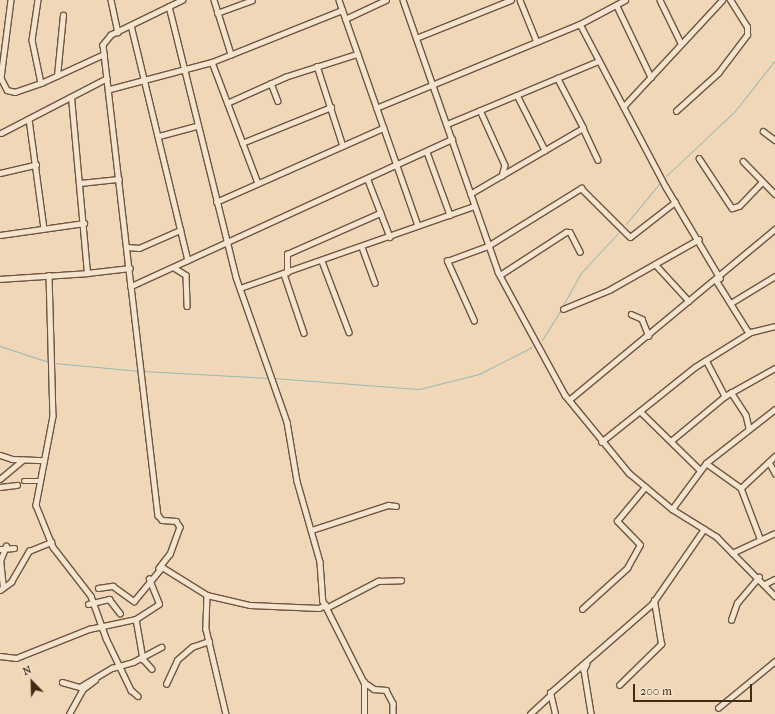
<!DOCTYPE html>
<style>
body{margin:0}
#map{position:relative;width:775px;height:714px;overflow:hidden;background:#f0d7b7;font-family:"IM FELL French Canon",serif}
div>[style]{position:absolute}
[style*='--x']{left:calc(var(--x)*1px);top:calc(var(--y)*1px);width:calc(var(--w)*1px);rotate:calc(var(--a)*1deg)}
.stream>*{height:1px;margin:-0.5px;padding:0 0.5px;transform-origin:0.5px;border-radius:0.5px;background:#9bb8b4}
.roads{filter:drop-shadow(1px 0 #6f553e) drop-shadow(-1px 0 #6f553e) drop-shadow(0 1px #6f553e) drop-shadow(0 -1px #6f553e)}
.minor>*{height:4.5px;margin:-2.25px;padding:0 2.25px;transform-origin:2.25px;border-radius:2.25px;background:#f5e5d0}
span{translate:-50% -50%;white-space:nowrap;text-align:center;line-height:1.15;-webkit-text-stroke:3px #f5e5d0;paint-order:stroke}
.north{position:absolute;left:12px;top:662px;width:40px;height:40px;-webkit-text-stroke:3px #f5e5d0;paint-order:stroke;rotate:337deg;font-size:11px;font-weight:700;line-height:16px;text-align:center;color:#442a15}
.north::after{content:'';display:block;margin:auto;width:14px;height:18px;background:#442a15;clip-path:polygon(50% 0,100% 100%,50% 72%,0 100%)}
.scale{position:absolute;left:633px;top:684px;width:119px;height:18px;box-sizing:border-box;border:2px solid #442a15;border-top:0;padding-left:5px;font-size:12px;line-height:14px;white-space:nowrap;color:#442a15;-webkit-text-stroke:3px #f5e5d0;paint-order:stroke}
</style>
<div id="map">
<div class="stream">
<div style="--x:666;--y:176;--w:95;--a:-43.3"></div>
<div style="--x:735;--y:111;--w:65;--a:-51.9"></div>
<div style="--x:626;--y:224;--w:52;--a:-50.5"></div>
<div style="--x:562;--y:307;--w:38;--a:-61"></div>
<div style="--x:580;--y:274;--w:57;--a:-47.1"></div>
<div style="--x:542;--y:340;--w:36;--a:-58"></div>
<div style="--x:0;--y:346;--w:52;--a:18.1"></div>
<div style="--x:54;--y:363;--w:86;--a:5.3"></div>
<div style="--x:143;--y:371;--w:127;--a:3.2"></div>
<div style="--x:273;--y:378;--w:146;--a:4.3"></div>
<div style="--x:419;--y:389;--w:62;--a:-14"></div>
<div style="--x:479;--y:374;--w:59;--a:-27"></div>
</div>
<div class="roads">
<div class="minor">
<div style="--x:11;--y:0;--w:79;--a:97.3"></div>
<div style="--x:1;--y:78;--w:13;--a:63"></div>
<div style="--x:7;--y:90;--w:8;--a:14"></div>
<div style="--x:15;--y:92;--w:28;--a:-19"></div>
<div style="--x:41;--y:83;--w:69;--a:-24.7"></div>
<div style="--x:38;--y:0;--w:40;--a:98.5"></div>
<div style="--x:32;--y:40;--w:44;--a:78.2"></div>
<div style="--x:111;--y:0;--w:33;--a:78"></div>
<div style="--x:183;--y:0;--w:80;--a:154.1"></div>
<div style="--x:111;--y:35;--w:13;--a:129"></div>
<div style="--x:103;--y:45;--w:243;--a:83.4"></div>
<div style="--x:131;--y:286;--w:353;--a:-24.6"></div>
<div style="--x:214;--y:0;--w:57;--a:72.5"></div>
<div style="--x:339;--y:0;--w:239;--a:70.7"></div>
<div style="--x:403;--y:0;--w:288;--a:70.7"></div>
<div style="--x:498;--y:272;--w:140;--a:61.4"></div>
<div style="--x:565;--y:395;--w:101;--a:50.6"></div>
<div style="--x:629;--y:473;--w:56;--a:39.9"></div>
<div style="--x:672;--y:509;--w:53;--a:31.9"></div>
<div style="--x:717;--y:537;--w:83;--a:45.5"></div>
<div style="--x:520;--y:0;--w:45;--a:68"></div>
<div style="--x:660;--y:0;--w:48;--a:64"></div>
<div style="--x:169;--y:6;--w:279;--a:76.1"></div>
<div style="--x:236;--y:277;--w:154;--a:70.6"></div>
<div style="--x:287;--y:422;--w:60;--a:80.4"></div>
<div style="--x:297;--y:481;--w:84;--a:74.1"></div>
<div style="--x:320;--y:562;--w:39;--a:86"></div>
<div style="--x:323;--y:601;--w:91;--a:63.2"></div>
<div style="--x:364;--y:682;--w:12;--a:35"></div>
<div style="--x:374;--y:689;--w:12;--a:5"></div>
<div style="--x:386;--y:690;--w:15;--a:62"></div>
<div style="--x:393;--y:703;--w:11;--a:90"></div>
<div style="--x:617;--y:6;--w:79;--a:64.4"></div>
<div style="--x:217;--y:13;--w:37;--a:-20"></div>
<div style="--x:345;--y:19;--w:45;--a:-24.9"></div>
<div style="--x:580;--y:24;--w:184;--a:62.2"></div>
<div style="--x:666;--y:187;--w:106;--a:59.3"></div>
<div style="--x:131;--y:25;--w:242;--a:76.4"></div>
<div style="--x:416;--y:38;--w:102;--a:-21.8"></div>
<div style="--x:212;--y:62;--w:129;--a:69.2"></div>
<div style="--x:317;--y:66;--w:84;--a:72"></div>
<div style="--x:57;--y:76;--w:61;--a:-84.4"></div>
<div style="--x:271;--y:83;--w:19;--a:69"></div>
<div style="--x:110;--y:89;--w:106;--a:-14.8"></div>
<div style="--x:212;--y:62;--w:140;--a:-21.8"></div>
<div style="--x:517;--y:95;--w:62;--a:63"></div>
<div style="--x:227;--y:103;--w:64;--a:-24.1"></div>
<div style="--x:285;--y:77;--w:76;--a:-17.7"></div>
<div style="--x:623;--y:107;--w:146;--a:-47.2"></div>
<div style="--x:376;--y:108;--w:221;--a:-22.4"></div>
<div style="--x:580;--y:24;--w:51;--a:-28.1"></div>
<div style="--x:480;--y:110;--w:60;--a:65.6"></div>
<div style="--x:505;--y:165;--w:11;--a:105"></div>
<div style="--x:676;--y:111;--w:57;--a:-42.1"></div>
<div style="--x:718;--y:73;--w:48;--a:-52.7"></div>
<div style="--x:747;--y:35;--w:8;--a:-90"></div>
<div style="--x:747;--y:27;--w:32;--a:-122"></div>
<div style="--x:29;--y:119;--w:110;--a:82.2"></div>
<div style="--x:447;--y:124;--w:164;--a:-22.6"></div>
<div style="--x:583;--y:128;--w:35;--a:65"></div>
<div style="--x:763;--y:131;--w:15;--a:37"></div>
<div style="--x:1;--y:133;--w:119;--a:-27.4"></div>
<div style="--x:159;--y:136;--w:39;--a:-15"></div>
<div style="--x:242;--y:143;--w:96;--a:-22"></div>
<div style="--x:427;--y:152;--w:67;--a:69.9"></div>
<div style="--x:699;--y:158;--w:60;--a:56.6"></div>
<div style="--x:732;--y:208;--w:7;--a:-16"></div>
<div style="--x:739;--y:206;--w:33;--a:-46"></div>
<div style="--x:743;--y:161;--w:46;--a:45.9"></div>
<div style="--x:0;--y:173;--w:37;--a:-13"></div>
<div style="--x:368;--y:180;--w:61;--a:68.9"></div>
<div style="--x:80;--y:183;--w:39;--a:-6"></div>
<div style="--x:470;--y:194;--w:131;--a:-30.3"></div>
<div style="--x:583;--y:128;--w:56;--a:-117.5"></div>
<div style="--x:216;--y:202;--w:183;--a:-23.9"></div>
<div style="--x:0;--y:235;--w:85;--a:-8.1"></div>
<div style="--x:127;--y:247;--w:12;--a:5"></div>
<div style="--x:139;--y:248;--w:45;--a:-23.7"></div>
<div style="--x:362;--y:247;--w:38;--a:70"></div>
<div style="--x:322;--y:261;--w:76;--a:69.2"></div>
<div style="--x:655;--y:264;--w:50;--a:47.4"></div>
<div style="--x:173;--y:267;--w:15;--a:32"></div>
<div style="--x:186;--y:275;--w:31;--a:88"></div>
<div style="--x:87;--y:273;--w:43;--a:-6.6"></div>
<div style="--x:287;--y:273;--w:19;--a:-90"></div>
<div style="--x:287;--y:254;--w:102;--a:-23.8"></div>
<div style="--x:284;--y:274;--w:62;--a:71.3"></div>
<div style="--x:49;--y:275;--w:141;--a:88.4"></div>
<div style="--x:53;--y:416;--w:91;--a:100.8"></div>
<div style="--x:36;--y:505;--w:45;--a:68"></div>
<div style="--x:53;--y:547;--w:62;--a:52.2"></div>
<div style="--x:91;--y:596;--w:45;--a:70.3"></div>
<div style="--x:106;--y:638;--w:58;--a:64.3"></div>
<div style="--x:131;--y:690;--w:9;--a:41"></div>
<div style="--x:500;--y:275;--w:79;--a:-33.1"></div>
<div style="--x:566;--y:232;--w:4;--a:0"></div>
<div style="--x:570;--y:232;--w:22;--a:63"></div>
<div style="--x:0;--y:279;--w:87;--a:-3.9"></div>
<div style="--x:87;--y:273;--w:176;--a:-95.2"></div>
<div style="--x:716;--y:280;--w:62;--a:58.1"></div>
<div style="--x:131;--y:286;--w:231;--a:83.3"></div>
<div style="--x:158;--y:515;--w:6;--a:51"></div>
<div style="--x:162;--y:520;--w:14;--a:4"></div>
<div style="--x:176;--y:521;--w:7;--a:56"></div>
<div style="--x:180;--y:527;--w:29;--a:110"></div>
<div style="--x:170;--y:554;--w:18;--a:128"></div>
<div style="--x:240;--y:288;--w:248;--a:-19.3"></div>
<div style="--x:731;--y:303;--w:52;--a:-31.5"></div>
<div style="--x:563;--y:309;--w:50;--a:-22.4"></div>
<div style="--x:609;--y:290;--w:103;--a:-29.5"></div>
<div style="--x:631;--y:314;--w:12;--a:24"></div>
<div style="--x:642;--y:319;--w:18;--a:68"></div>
<div style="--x:474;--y:321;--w:66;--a:-114.2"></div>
<div style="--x:447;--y:261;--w:44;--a:-20.1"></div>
<div style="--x:488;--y:246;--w:110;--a:-31.9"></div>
<div style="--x:581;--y:188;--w:69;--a:45"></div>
<div style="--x:630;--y:237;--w:57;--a:-37.9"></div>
<div style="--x:706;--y:360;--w:41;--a:62.2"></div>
<div style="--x:731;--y:392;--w:27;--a:57"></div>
<div style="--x:746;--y:415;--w:13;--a:77"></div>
<div style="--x:569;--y:400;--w:268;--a:-39.7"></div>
<div style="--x:640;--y:411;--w:84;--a:44.5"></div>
<div style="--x:671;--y:441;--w:70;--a:-39.8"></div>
<div style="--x:725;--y:396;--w:57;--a:-29.2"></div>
<div style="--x:601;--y:442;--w:120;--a:-38.6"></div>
<div style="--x:695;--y:367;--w:66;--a:-32"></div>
<div style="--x:751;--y:332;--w:25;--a:-14"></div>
<div style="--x:0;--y:455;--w:13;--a:18"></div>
<div style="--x:12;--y:459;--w:32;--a:2"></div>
<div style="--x:769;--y:462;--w:13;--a:61"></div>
<div style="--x:706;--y:463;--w:43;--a:35.5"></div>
<div style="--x:741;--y:488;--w:47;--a:-43.3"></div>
<div style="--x:0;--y:479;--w:30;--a:-40"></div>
<div style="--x:24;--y:481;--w:16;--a:0"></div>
<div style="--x:0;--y:487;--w:17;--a:-7"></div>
<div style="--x:741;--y:488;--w:53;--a:69.2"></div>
<div style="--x:672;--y:509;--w:57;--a:-53.5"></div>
<div style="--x:706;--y:463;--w:88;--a:-38"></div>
<div style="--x:312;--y:530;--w:80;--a:-18.2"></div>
<div style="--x:388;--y:505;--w:8;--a:7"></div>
<div style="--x:0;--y:549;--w:14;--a:-4"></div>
<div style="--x:732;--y:553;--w:47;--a:-24.9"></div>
<div style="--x:765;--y:584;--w:11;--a:-27"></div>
<div style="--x:3;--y:588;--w:27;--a:-96"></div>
<div style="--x:0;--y:561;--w:16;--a:-68"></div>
<div style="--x:98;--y:588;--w:15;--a:-8"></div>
<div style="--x:113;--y:586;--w:26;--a:36"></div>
<div style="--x:134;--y:601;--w:44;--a:-50.5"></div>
<div style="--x:162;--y:567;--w:53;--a:31.9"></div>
<div style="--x:207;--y:595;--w:44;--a:13.1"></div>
<div style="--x:250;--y:605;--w:69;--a:2.5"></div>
<div style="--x:319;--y:608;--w:7;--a:-27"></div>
<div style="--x:0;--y:590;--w:14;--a:-36"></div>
<div style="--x:11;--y:582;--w:36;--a:-60"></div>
<div style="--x:29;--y:551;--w:24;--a:-22"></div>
<div style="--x:207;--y:595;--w:34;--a:92"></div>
<div style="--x:206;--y:629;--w:87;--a:76.8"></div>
<div style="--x:88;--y:604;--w:22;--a:-13"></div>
<div style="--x:109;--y:599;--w:18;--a:52"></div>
<div style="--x:326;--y:608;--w:59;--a:-27.4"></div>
<div style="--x:378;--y:581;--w:23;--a:-2"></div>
<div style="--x:582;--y:609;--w:61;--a:-42.3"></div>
<div style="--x:627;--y:568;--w:26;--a:-61"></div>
<div style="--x:640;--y:545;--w:33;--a:-134"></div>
<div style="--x:617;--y:521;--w:44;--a:-50.5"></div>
<div style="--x:136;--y:619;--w:41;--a:80.1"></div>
<div style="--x:143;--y:659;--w:13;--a:48"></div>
<div style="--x:731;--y:620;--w:18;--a:-71"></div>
<div style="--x:737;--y:603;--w:34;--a:-50"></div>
<div style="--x:0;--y:656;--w:16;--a:7"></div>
<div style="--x:16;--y:658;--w:79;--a:-21.7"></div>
<div style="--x:89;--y:629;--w:48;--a:-12"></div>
<div style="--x:136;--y:619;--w:27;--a:-33"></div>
<div style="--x:159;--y:604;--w:27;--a:-112"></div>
<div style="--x:587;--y:664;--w:7;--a:117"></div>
<div style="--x:584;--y:670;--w:44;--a:80.8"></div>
<div style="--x:62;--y:682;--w:19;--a:16"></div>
<div style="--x:80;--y:687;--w:37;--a:-31"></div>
<div style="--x:112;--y:668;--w:22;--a:-16"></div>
<div style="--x:133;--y:662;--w:32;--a:-28"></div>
<div style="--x:166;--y:684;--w:26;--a:-65"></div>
<div style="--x:177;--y:660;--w:20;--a:-41"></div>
<div style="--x:192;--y:647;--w:18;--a:-19"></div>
<div style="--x:619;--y:685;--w:59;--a:-44.3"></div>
<div style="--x:661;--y:644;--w:44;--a:-99.2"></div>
<div style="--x:718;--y:708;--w:74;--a:-39.5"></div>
<div style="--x:69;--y:714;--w:29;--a:-61"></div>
<div style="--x:83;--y:689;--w:15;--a:-37"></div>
<div style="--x:364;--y:714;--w:32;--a:-90"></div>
<div style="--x:530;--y:714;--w:26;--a:-43"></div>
<div style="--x:555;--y:714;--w:22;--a:-103"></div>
<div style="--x:550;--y:693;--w:135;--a:-41.1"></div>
<div style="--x:652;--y:604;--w:91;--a:-55.3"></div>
</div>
</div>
<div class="north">N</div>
<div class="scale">200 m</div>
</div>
